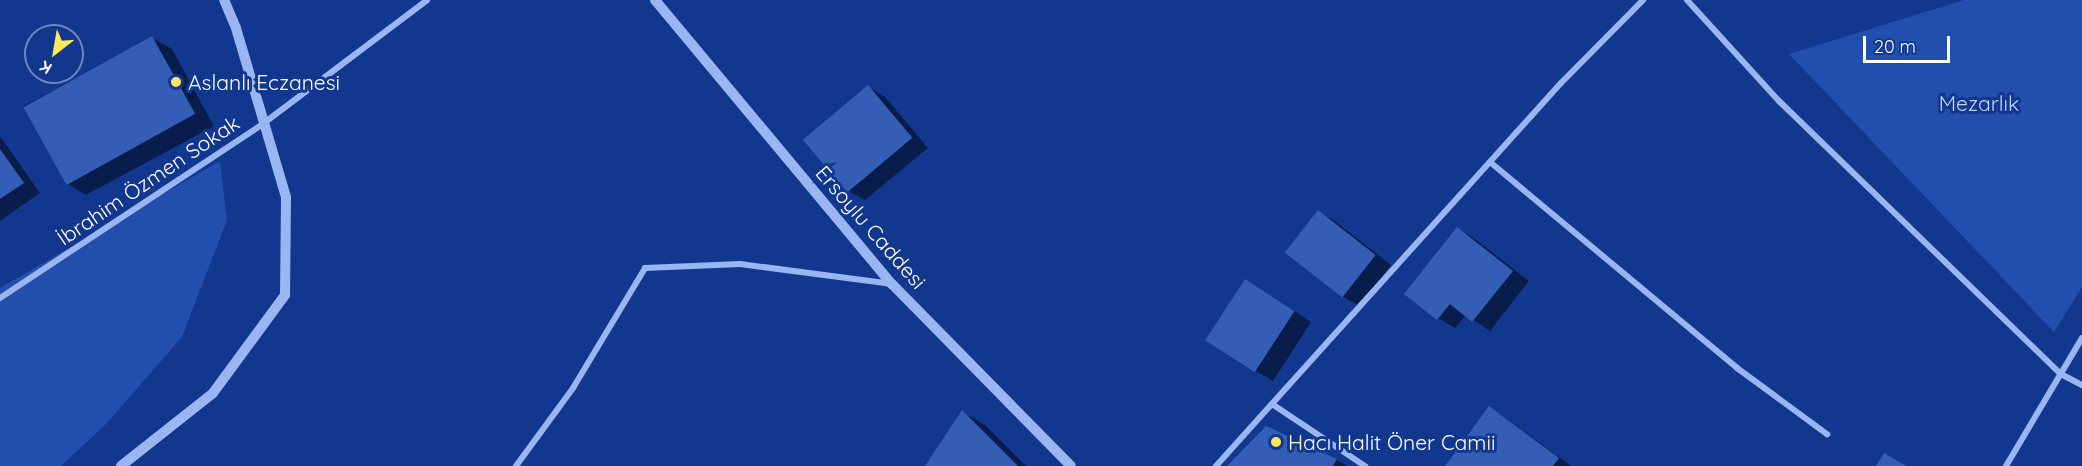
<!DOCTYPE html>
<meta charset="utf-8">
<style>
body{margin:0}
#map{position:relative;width:2082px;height:466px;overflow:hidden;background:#11378f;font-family:Quicksand,sans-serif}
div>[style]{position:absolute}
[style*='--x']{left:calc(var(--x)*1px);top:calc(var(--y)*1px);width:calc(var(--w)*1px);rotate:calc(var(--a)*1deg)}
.green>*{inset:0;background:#224fae}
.shadow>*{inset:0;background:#0007}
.building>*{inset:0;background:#345db6;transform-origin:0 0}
.minor>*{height:6px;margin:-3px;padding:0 3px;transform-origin:3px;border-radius:3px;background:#9ab6f2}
.tertiary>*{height:10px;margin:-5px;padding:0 5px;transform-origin:5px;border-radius:5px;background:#9ab6f2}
.dots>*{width:16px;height:16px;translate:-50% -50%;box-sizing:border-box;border:3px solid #11378f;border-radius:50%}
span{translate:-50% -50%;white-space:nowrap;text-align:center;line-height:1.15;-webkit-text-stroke:6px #11378f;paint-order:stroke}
.poi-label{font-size:21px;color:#fff}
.left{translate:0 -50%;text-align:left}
.park-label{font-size:21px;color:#c1d4fd}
.street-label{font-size:21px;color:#fff}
.north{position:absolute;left:24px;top:24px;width:60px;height:60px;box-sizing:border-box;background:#11378f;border:2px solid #7087bc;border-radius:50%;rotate:211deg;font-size:16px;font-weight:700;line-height:24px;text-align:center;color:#fff}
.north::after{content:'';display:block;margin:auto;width:21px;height:27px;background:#ffe65b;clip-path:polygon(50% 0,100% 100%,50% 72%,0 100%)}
.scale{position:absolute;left:1863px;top:36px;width:87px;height:27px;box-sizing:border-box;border:3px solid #fff;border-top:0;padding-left:8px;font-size:18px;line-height:21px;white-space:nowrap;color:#fff;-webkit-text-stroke:4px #11378f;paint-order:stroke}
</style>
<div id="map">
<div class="green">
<div style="clip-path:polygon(1964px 0,2082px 0,2082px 287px,2054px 332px,1789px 54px)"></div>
<div style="clip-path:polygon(220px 161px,227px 220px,182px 337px,106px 424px,61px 466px,0 466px,0 288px)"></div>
</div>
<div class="shadow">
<div style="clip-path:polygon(152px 38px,172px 49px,214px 126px,86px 195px,66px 183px,24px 106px)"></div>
<div style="clip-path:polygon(868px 87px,885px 97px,928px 148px,865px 200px,848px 191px)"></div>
<div style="clip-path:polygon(0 136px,40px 193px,0 221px)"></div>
<div style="clip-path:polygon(1319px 212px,1336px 222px,1391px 265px,1359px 306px,1342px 296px)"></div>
<div style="clip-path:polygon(1458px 229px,1475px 239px,1529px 281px,1490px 331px,1466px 315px,1455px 328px,1438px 318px)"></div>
<div style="clip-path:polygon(1262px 290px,1311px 322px,1273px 381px,1256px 371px)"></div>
<div style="clip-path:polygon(1489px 408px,1506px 418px,1571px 466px,1446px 466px)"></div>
<div style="clip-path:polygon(962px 412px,985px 425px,1026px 466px,927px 466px)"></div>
<div style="clip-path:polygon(1267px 428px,1337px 460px,1347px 466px,1229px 466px)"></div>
</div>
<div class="building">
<div style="left:152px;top:36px;width:89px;height:147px;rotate:61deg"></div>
<div style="left:868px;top:85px;width:69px;height:85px;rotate:50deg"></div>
<div style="clip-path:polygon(0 149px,24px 183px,0 199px)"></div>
<div style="left:1318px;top:210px;width:73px;height:54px;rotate:38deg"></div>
<div style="clip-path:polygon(1457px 227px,1513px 271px,1472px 322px,1450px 304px,1437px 320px,1404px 294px)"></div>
<div style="left:1245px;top:279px;width:59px;height:73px;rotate:33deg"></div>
<div style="clip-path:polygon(1489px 406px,1559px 458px,1553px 466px,1445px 466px)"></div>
<div style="clip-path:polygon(962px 410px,1018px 466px,925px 466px)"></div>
<div style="clip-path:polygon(1266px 426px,1337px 459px,1333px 466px,1227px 466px)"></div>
<div style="clip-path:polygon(1884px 453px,1906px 466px,1876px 466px)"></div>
</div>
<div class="minor">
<div style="--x:1687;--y:0;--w:137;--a:47.7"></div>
<div style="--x:1779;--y:101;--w:392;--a:44.1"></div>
<div style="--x:2061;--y:374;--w:24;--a:28"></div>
<div style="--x:1490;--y:162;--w:322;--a:39.8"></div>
<div style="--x:1737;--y:368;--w:112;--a:36.3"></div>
<div style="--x:0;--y:298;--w:317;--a:-33.5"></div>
<div style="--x:264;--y:123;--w:204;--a:-37"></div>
<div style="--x:1272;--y:404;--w:112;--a:33.7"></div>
<div style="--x:516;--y:466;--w:97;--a:-53.8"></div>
<div style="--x:573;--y:388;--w:140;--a:-59"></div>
<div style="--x:645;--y:268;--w:95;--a:-2.4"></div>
<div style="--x:740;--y:264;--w:152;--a:7.5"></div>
<div style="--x:1216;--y:466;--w:515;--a:-47.99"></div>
<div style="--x:1561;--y:83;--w:117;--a:-45.3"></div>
<div style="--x:2006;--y:466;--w:149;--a:-59.3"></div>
</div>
<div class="tertiary">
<div style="--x:655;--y:0;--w:370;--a:50.2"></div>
<div style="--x:892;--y:284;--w:255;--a:45.5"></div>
<div style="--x:121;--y:466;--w:117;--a:-38.4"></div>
<div style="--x:213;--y:393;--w:122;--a:-53.7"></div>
<div style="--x:285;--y:295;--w:98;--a:-89.4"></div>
<div style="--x:286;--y:197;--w:176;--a:-106.5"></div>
<div style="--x:236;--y:28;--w:30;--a:-113"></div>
</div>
<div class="dots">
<div style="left:176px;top:82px;background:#ffe65b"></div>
<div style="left:1276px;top:442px;background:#ffe65b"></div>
</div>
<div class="poi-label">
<span class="left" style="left:188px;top:82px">Aslanlı Eczanesi</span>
<span class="left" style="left:1288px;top:442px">Hacı Halit Öner Camii</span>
</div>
<div class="park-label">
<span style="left:1979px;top:103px">Mezarlık</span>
</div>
<div class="street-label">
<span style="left:148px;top:180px;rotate:-34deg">İbrahim Özmen Sokak</span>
<span style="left:871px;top:227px;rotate:49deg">Ersoylu Caddesi</span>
</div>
<div class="north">K</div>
<div class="scale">20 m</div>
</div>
